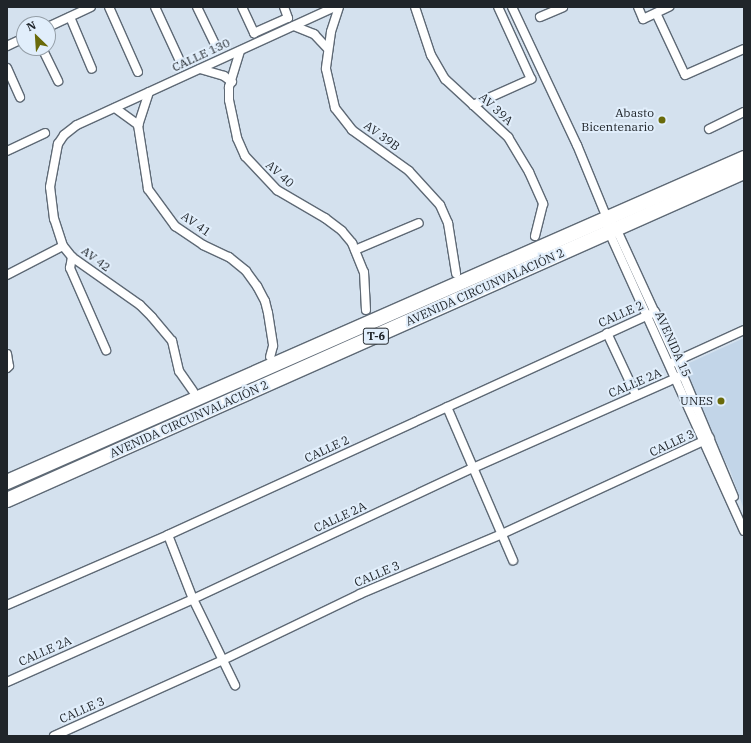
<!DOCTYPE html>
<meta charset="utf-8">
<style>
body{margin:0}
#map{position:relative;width:751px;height:743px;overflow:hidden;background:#d4e1ee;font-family:"IBM Plex Serif",serif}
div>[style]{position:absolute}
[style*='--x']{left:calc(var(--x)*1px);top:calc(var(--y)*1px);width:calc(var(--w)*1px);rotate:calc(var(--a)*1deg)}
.built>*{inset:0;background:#c2d5e8}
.roads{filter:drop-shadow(1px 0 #5e6975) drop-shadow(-1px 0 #5e6975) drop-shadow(0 1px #5e6975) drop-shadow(0 -1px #5e6975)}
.minor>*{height:8px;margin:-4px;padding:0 4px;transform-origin:4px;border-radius:4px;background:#fff}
.trunk>*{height:14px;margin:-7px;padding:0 7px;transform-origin:7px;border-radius:7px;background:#fff}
.dots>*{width:11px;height:11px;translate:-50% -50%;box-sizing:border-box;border:2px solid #e1eefb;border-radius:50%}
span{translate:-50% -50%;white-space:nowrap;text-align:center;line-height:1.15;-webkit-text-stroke:4px #e1eefb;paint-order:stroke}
.shield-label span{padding:1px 3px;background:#e1eefb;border:1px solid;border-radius:3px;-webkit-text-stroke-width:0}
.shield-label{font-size:11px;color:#20252a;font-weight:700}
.street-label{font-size:12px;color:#20252a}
.poi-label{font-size:12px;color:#20252a}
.right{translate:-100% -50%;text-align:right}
.frame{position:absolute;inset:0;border:8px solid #20252a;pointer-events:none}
.north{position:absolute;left:16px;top:16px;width:40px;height:40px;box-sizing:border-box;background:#e1eefb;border:1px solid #949ea7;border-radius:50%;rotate:335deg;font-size:11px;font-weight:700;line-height:16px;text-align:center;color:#20252a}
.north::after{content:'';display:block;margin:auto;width:14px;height:18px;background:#696a0a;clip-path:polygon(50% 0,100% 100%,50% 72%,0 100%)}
</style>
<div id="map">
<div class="built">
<div style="clip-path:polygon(744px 338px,744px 510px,730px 470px,712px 438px,685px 365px)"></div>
</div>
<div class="roads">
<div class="minor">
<div style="--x:109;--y:7;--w:71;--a:66"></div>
<div style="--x:155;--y:7;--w:60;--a:65.2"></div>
<div style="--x:197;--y:7;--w:41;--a:64.1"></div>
<div style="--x:242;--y:7;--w:29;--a:65"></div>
<div style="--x:254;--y:33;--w:37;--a:-24"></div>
<div style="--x:288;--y:18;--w:12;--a:-110"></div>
<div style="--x:339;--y:7;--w:26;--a:108"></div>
<div style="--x:331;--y:32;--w:37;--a:98"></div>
<div style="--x:326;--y:69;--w:40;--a:77"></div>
<div style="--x:335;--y:108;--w:28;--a:52"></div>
<div style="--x:352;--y:130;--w:70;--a:35.7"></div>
<div style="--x:409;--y:171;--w:46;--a:47.6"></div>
<div style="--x:440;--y:205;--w:20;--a:66"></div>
<div style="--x:448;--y:223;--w:51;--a:80.9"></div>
<div style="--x:415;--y:7;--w:51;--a:71.6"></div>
<div style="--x:431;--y:55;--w:28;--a:60"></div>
<div style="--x:445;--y:79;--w:86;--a:42.6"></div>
<div style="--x:508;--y:137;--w:41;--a:59"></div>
<div style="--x:529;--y:172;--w:35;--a:66"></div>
<div style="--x:543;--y:204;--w:33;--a:104"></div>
<div style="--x:512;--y:7;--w:153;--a:64.8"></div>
<div style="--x:577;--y:145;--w:79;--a:67.7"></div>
<div style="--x:607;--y:218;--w:14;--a:82"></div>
<div style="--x:609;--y:232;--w:328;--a:65.7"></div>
<div style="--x:638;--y:7;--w:13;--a:67"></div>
<div style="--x:643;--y:19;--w:29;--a:-25"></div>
<div style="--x:656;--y:13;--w:68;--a:64.9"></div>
<div style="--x:685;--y:75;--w:64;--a:-23.8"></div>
<div style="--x:70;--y:17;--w:56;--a:67.1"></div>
<div style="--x:540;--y:17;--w:25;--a:-23"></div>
<div style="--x:294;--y:26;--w:22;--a:22"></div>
<div style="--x:314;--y:34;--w:19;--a:47"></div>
<div style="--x:48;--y:27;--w:47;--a:-24.9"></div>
<div style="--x:7;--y:46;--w:19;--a:-25"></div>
<div style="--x:42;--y:48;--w:37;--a:64"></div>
<div style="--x:240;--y:51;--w:38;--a:107"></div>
<div style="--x:229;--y:87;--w:13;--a:90"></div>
<div style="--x:229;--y:100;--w:39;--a:78"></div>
<div style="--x:237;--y:138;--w:20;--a:66"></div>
<div style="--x:245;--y:156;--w:47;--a:46.7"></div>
<div style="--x:277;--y:190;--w:56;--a:30.3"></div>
<div style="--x:325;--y:218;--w:21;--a:37"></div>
<div style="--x:342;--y:231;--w:16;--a:50"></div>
<div style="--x:352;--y:243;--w:31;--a:68"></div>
<div style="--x:364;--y:272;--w:38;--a:87"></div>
<div style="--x:7;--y:68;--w:32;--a:66"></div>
<div style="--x:200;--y:69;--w:25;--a:16"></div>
<div style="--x:224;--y:76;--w:10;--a:37"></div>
<div style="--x:149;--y:92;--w:35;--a:108"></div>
<div style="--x:138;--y:125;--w:65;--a:81.1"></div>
<div style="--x:148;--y:189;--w:46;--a:53.9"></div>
<div style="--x:175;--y:226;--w:34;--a:34"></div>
<div style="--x:203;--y:245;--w:29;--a:25"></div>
<div style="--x:229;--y:257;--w:22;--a:39"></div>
<div style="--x:246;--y:271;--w:19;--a:54"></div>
<div style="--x:257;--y:286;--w:17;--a:62"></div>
<div style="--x:265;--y:301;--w:12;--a:76"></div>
<div style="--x:268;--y:313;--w:33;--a:81"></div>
<div style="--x:273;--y:346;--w:11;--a:105"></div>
<div style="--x:473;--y:105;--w:64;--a:-24.1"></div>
<div style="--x:531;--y:79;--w:79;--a:-114.6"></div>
<div style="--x:115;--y:108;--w:29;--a:36"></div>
<div style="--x:709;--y:129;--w:39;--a:-26"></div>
<div style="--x:7;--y:151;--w:42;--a:-25.3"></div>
<div style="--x:615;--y:226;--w:149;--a:65.3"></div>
<div style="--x:677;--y:361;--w:147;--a:67.3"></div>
<div style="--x:355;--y:250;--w:69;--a:-22.9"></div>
<div style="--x:72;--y:257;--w:11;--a:100"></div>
<div style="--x:70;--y:268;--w:90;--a:66.3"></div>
<div style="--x:7;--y:275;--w:63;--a:-27.4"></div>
<div style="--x:607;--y:333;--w:68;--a:64.9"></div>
<div style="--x:7;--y:354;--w:12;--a:81"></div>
<div style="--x:9;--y:366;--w:3;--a:135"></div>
<div style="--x:672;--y:363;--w:79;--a:-24.6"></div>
<div style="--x:193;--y:391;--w:24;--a:-125"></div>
<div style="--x:179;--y:371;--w:31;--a:-103"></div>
<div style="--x:172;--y:341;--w:31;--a:-130"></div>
<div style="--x:152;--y:317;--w:17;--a:-135"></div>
<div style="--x:140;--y:305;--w:83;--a:-144.8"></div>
<div style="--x:72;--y:257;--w:14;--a:-129"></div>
<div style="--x:63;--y:246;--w:28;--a:-108"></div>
<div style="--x:54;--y:219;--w:32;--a:-97"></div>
<div style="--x:50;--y:187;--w:44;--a:-79.5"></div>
<div style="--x:58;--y:144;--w:11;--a:-56"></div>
<div style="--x:64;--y:135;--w:16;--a:-38"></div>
<div style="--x:77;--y:125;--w:284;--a:-24.6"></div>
<div style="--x:447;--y:407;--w:167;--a:66.7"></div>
<div style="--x:168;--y:535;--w:69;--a:68.7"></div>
<div style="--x:193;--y:599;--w:96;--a:64"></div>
<div style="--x:7;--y:605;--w:176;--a:-23.5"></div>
<div style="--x:168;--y:535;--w:536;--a:-24.6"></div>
<div style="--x:7;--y:682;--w:204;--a:-24"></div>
<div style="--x:193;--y:599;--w:309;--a:-25.1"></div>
<div style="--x:473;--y:468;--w:230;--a:-23.9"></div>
<div style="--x:54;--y:736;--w:185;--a:-24.2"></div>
<div style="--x:223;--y:660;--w:152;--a:-25.7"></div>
<div style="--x:360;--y:594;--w:154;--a:-22.9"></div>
<div style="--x:502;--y:534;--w:229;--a:-24.8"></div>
</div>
<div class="trunk">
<div style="--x:7;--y:482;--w:805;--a:-23.73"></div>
<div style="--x:7;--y:500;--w:807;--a:-23.99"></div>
</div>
</div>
<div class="dots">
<div style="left:662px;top:120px;background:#696a0a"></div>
<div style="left:721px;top:401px;background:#696a0a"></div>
</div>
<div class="shield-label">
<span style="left:376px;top:336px">T-6</span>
</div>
<div class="street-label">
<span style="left:201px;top:55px;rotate:-25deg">CALLE 130</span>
<span style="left:496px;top:109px;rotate:43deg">AV 39A</span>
<span style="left:382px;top:136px;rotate:36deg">AV 39B</span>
<span style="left:280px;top:174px;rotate:42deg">AV 40</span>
<span style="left:196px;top:224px;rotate:35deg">AV 41</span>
<span style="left:96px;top:259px;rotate:37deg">AV 42</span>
<span style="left:485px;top:287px;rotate:-24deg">AVENIDA CIRCUNVALACIÓN 2</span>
<span style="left:621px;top:314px;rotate:-24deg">CALLE 2</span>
<span style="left:673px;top:344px;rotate:66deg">AVENIDA 15</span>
<span style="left:635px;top:383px;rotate:-23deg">CALLE 2A</span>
<span style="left:189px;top:419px;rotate:-24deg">AVENIDA CIRCUNVALACIÓN 2</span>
<span style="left:672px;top:443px;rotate:-25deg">CALLE 3</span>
<span style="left:327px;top:449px;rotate:-25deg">CALLE 2</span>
<span style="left:340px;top:517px;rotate:-25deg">CALLE 2A</span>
<span style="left:377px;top:574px;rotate:-23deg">CALLE 3</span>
<span style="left:45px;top:651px;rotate:-24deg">CALLE 2A</span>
<span style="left:82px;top:710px;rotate:-24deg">CALLE 3</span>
</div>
<div class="poi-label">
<span class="right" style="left:654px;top:120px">Abasto<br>Bicentenario</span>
<span class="right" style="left:713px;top:401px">UNES</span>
</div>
<div class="frame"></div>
<div class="north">N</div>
</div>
